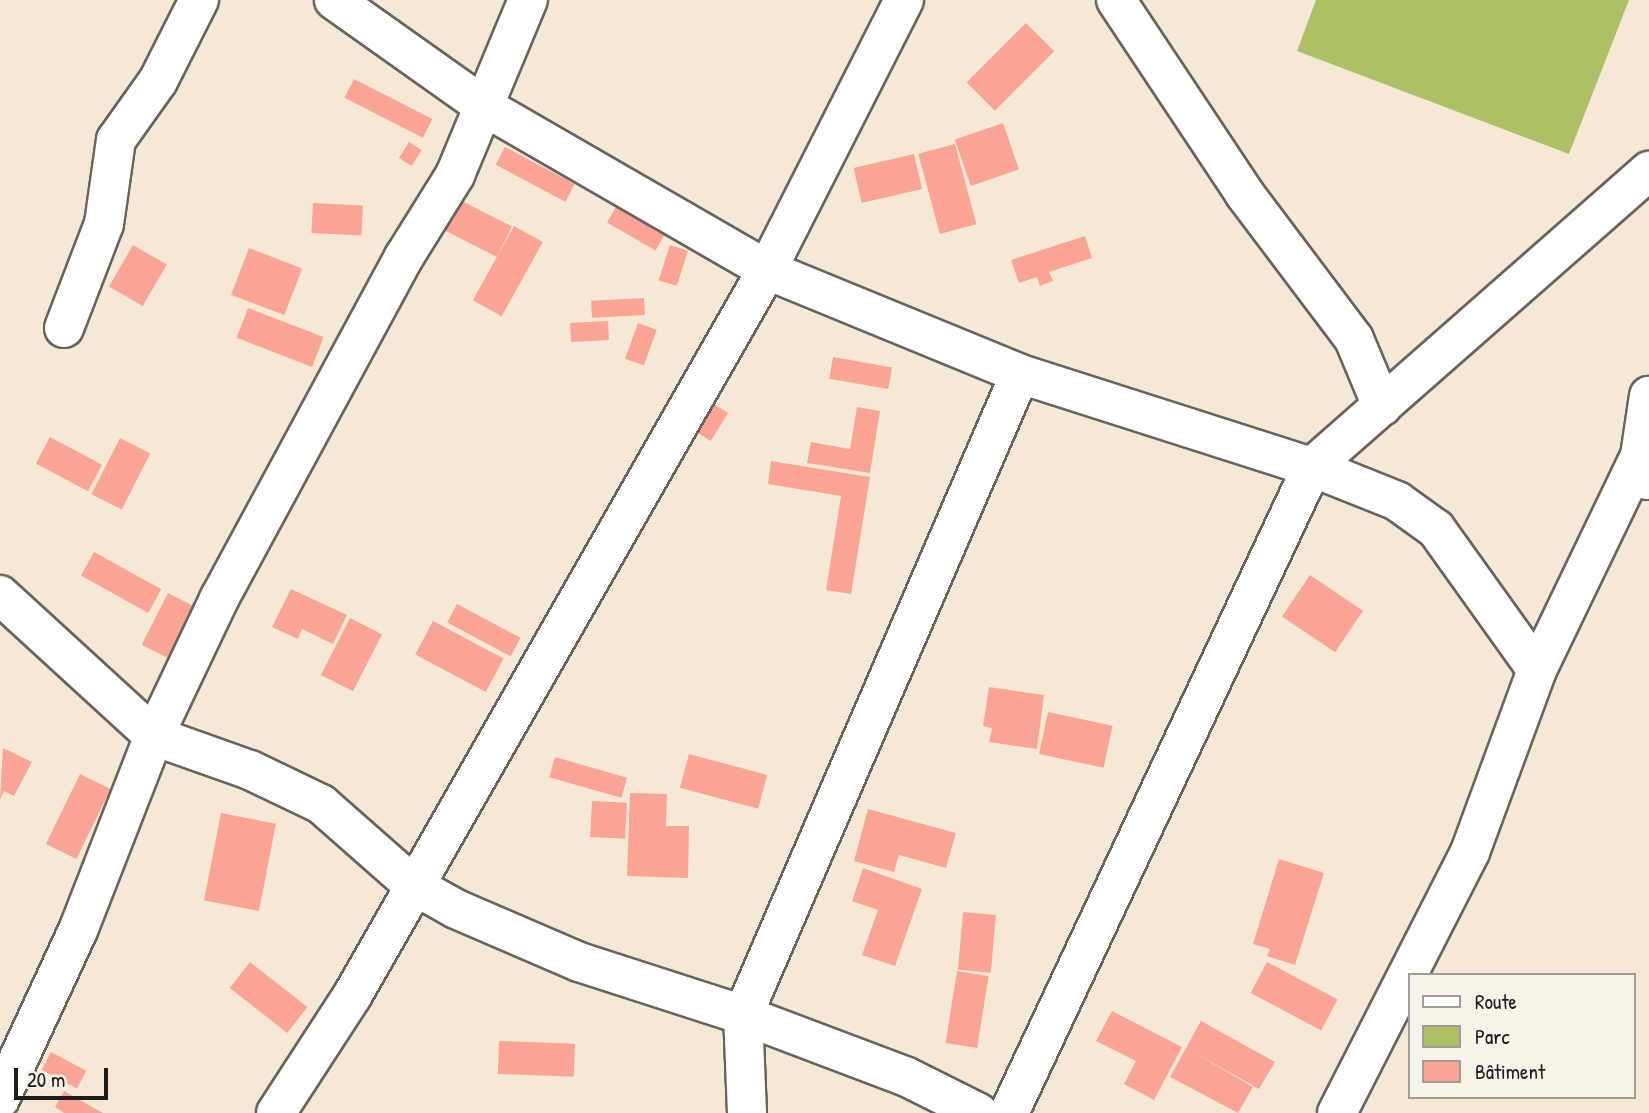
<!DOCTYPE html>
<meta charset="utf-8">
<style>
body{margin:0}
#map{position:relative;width:1649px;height:1113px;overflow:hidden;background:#f5e9d5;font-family:"Patrick Hand",sans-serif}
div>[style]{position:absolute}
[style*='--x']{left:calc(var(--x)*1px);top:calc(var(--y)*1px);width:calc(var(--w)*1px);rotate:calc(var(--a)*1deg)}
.green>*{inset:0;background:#acc165}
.building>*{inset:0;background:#faa495;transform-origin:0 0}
.roads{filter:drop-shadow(2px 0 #68645d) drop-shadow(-2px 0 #68645d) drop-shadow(0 2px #68645d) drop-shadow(0 -2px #68645d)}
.minor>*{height:38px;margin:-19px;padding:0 19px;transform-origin:19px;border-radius:19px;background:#fff}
span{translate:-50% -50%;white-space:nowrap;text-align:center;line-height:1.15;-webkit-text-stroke:5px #f7f3e8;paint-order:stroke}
.legend{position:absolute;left:1408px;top:973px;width:228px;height:126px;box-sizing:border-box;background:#f7f3e8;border:2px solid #9f9d96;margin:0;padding:9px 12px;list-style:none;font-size:21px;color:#1c1c1c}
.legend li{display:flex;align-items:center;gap:14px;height:35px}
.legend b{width:35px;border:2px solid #9f9d96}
.scale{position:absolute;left:14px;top:1068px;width:94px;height:32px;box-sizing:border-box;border:4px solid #1c1c1c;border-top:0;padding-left:9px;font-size:21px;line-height:24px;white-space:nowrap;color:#1c1c1c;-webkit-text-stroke:5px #f7f3e8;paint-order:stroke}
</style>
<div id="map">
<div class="green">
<div style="clip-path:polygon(1316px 0,1629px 0,1569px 154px,1297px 51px)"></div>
</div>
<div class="building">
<div style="left:1026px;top:23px;width:40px;height:84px;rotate:45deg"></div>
<div style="left:354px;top:79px;width:88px;height:21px;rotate:27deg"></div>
<div style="left:1003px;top:123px;width:49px;height:51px;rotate:71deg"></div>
<div style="left:409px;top:142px;width:15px;height:19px;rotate:32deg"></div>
<div style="left:955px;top:144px;width:83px;height:38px;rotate:75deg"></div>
<div style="left:505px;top:147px;width:79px;height:20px;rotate:28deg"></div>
<div style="left:914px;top:154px;width:36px;height:62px;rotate:77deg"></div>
<div style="left:456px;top:198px;width:63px;height:34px;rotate:27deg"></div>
<div style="left:313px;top:203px;width:50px;height:30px;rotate:3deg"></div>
<div style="left:616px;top:207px;width:56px;height:18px;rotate:30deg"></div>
<div style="left:514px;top:226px;width:33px;height:85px;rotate:29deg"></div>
<div style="clip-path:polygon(1085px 236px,1092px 258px,1049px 272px,1053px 281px,1040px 286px,1037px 277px,1019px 283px,1011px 260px)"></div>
<div style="left:133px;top:245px;width:39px;height:48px;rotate:30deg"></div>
<div style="left:670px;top:245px;width:19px;height:37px;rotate:18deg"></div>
<div style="left:249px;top:248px;width:57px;height:50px;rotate:21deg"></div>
<div style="left:644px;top:298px;width:17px;height:53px;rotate:87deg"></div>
<div style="left:248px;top:308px;width:81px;height:32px;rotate:21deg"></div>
<div style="left:608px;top:321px;width:19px;height:38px;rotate:87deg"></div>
<div style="left:638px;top:323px;width:20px;height:38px;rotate:20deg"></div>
<div style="left:833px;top:357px;width:60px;height:22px;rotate:10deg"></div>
<div style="left:712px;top:403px;width:19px;height:33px;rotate:32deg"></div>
<div style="clip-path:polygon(857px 407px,880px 411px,870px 473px,807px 463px,811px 442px,850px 449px)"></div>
<div style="left:50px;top:437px;width:59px;height:30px;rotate:28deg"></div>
<div style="left:120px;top:438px;width:34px;height:63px;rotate:27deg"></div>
<div style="clip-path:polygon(771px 461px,870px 477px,851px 594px,826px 590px,841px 496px,768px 484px)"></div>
<div style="left:94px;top:552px;width:77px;height:27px;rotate:29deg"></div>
<div style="left:1310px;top:575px;width:64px;height:50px;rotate:34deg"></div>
<div style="clip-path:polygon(291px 589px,347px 615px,333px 644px,302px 629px,298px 639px,272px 627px)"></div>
<div style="left:168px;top:593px;width:34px;height:58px;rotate:27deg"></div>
<div style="left:457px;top:604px;width:72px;height:21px;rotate:28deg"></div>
<div style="left:350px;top:618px;width:36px;height:64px;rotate:27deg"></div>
<div style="left:433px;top:621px;width:80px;height:38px;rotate:28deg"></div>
<div style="clip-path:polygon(989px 687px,1044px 695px,1037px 749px,989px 742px,992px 728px,983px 726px)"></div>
<div style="left:1048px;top:712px;width:66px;height:43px;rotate:12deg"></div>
<div style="clip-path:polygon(3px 748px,32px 762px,14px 796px,4px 791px,0 800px)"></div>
<div style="left:689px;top:754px;width:81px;height:35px;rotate:15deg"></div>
<div style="left:555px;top:757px;width:75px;height:21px;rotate:16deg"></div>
<div style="left:80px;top:774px;width:34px;height:78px;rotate:26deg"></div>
<div style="clip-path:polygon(630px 793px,667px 794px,666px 826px,689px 826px,688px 878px,627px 876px)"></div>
<div style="left:592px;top:801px;width:35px;height:36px;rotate:3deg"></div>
<div style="clip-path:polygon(868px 809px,956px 833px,946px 868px,899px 855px,894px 872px,854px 861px)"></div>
<div style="left:221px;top:813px;width:56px;height:89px;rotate:11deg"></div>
<div style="clip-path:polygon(1279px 859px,1324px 873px,1295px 965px,1267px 956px,1270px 949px,1253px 944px)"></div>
<div style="clip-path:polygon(863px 868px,922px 889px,895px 966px,862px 955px,878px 910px,852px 901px)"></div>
<div style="left:963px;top:912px;width:33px;height:58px;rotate:5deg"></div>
<div style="left:250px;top:962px;width:73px;height:33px;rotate:38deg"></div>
<div style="left:1267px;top:962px;width:80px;height:35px;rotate:28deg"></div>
<div style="left:957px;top:971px;width:32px;height:73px;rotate:9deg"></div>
<div style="clip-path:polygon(1112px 1011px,1182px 1047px,1154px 1100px,1124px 1084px,1136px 1061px,1096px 1041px)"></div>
<div style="clip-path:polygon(1201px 1021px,1275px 1062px,1259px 1089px,1191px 1051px,1253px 1087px,1238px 1113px,1170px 1077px)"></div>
<div style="left:499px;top:1041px;width:76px;height:33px;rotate:2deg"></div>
<div style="left:51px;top:1052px;width:40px;height:20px;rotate:28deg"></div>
<div style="clip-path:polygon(64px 1091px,103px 1113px,64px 1113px,55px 1107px)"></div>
</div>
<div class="roads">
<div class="minor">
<div style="--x:334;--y:0;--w:185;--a:35.3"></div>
<div style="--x:485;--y:107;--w:326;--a:30"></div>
<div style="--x:767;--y:270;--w:274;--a:22.3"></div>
<div style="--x:1020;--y:374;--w:306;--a:17.7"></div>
<div style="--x:1312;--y:467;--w:92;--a:21.8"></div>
<div style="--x:1397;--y:501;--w:48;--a:35.7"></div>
<div style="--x:1436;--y:529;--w:173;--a:54.4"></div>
<div style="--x:1116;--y:0;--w:232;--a:56.4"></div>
<div style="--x:1244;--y:193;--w:183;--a:53"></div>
<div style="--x:1354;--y:339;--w:73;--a:67.3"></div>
<div style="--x:64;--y:328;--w:111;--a:-69"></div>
<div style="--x:104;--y:224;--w:85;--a:-81.9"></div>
<div style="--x:116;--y:140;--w:72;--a:-54.6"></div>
<div style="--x:158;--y:81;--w:91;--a:-63.2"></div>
<div style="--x:1647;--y:480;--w:25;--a:-106"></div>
<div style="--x:1640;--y:456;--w:61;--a:-81.5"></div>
<div style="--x:0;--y:595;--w:209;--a:42.5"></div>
<div style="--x:154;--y:736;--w:102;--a:19.5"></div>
<div style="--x:250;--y:770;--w:79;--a:25.6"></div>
<div style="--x:321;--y:804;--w:123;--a:41.4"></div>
<div style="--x:413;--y:885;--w:49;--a:29.2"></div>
<div style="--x:456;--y:909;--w:134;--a:23.3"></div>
<div style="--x:579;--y:962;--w:172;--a:17.9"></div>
<div style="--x:743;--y:1015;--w:175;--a:20.7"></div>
<div style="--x:907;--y:1077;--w:80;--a:26.6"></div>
<div style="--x:0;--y:1099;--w:188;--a:-65.2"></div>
<div style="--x:79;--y:928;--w:206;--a:-68.7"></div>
<div style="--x:154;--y:736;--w:152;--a:-64.6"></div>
<div style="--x:219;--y:599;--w:389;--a:-61.6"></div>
<div style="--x:404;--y:257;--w:97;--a:-58.1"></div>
<div style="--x:455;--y:175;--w:190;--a:-67.4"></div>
<div style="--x:276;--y:1113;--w:140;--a:-57"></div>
<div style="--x:352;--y:996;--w:836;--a:-60.25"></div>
<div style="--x:767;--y:270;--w:303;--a:-63.1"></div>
<div style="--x:747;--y:1113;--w:98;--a:-92.3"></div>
<div style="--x:743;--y:1015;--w:698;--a:-66.63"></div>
<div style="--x:1009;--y:1113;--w:714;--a:-64.87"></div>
<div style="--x:1312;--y:467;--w:449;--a:-41.3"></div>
<div style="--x:1337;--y:1113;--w:293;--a:-63"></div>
<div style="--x:1470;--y:852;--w:194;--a:-69.8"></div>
<div style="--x:1537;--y:670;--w:237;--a:-64.3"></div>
</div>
</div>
<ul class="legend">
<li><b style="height:9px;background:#fff"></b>Route</li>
<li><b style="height:19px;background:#acc165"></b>Parc</li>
<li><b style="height:19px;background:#faa495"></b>Bâtiment</li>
</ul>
<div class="scale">20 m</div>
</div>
